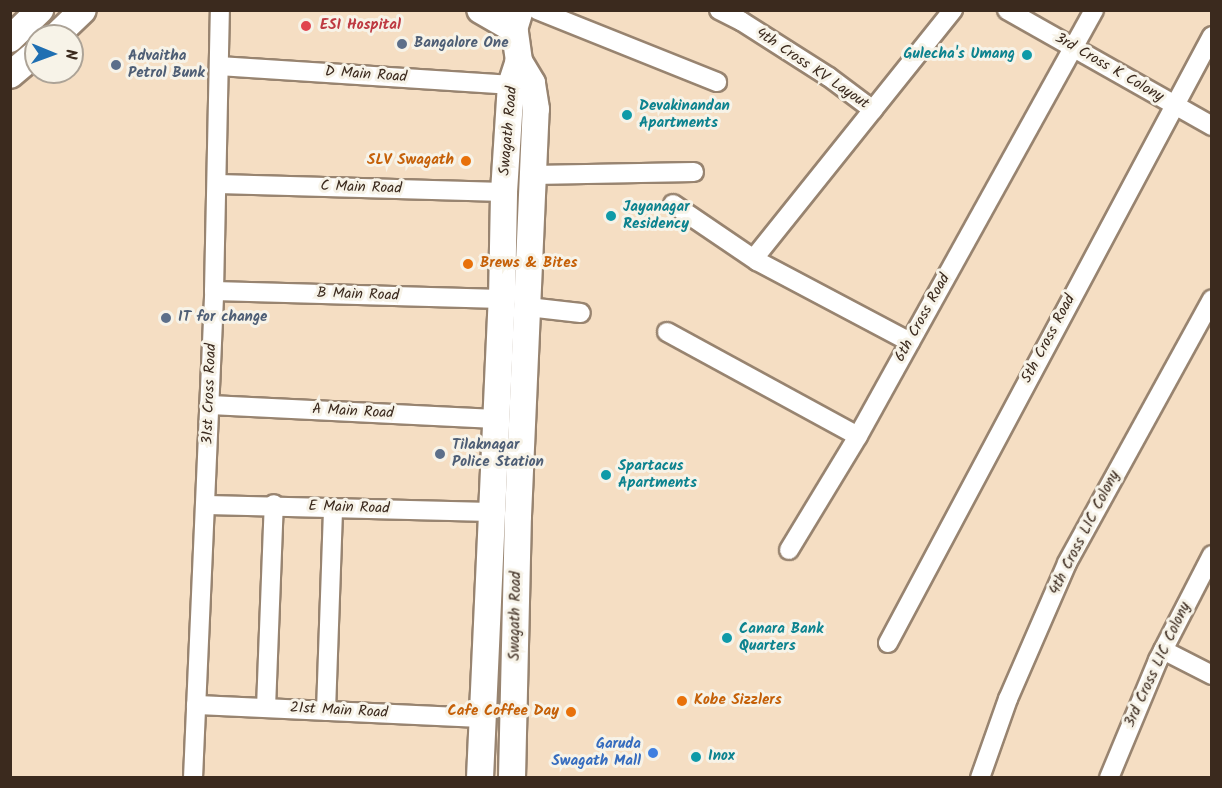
<!DOCTYPE html>
<style>
body{margin:0}
#map{position:relative;width:1222px;height:788px;overflow:hidden;background:#f5dec3;font-family:Kalam,sans-serif}
div>[style]{position:absolute}
[style*='--x']{left:calc(var(--x)*1px);top:calc(var(--y)*1px);width:calc(var(--w)*1px);rotate:calc(var(--a)*1deg)}
.roads{filter:drop-shadow(2px 0 #988470) drop-shadow(-2px 0 #988470) drop-shadow(0 2px #988470) drop-shadow(0 -2px #988470)}
.minor>*{height:18px;margin:-9px;padding:0 9px;transform-origin:9px;border-radius:9px;background:#fff}
.tertiary>*{height:22px;margin:-11px;padding:0 11px;transform-origin:11px;border-radius:11px;background:#fff}
.secondary>*{height:26px;margin:-13px;padding:0 13px;transform-origin:13px;border-radius:13px;background:#fff}
.dots>*{width:16px;height:16px;translate:-50% -50%;box-sizing:border-box;border:3px solid #f7f3e8;border-radius:50%}
span{translate:-50% -50%;white-space:nowrap;text-align:center;line-height:1.15;-webkit-text-stroke:6px #f7f3e8;paint-order:stroke}
.health-label{font-size:15px;color:#be3a42;font-weight:700}
.left{translate:0 -50%;text-align:left}
.service-label{font-size:15px;color:#4e5e75;font-weight:700}
.culture-label{font-size:15px;color:#0d838f;font-weight:700}
.right{translate:-100% -50%;text-align:right}
.street-label{font-size:15px;color:#3b2a1e}
.food-label{font-size:15px;color:#c56008;font-weight:700}
.shop-label{font-size:15px;color:#366cbe;font-weight:700}
.frame{position:absolute;inset:0;border:12px solid #3b2a1e;pointer-events:none}
.north{position:absolute;left:24px;top:24px;width:60px;height:60px;box-sizing:border-box;background:#f7f3e8;border:2px solid #aca397;border-radius:50%;rotate:91deg;font-size:16px;font-weight:700;line-height:24px;text-align:center;color:#3b2a1e}
.north::after{content:'';display:block;margin:auto;width:21px;height:27px;background:#1f6fb2;clip-path:polygon(50% 0,100% 100%,50% 72%,0 100%)}
</style>
<div id="map">
<div class="roads">
<div class="minor">
<div style="--x:537;--y:10;--w:194;--a:21.8"></div>
<div style="--x:719;--y:10;--w:25;--a:27"></div>
<div style="--x:741;--y:21;--w:104;--a:32.5"></div>
<div style="--x:829;--y:77;--w:55;--a:36.9"></div>
<div style="--x:1007;--y:10;--w:236;--a:29.5"></div>
<div style="--x:220;--y:66;--w:292;--a:3.7"></div>
<div style="--x:533;--y:175;--w:161;--a:-1.1"></div>
<div style="--x:218;--y:184;--w:286;--a:1.6"></div>
<div style="--x:673;--y:204;--w:102;--a:34.2"></div>
<div style="--x:214;--y:291;--w:288;--a:1.6"></div>
<div style="--x:528;--y:307;--w:53;--a:6.5"></div>
<div style="--x:667;--y:332;--w:217;--a:28.6"></div>
<div style="--x:858;--y:436;--w:487;--a:-61"></div>
<div style="--x:910;--y:342;--w:173;--a:-152.1"></div>
<div style="--x:757;--y:261;--w:4;--a:-117"></div>
<div style="--x:755;--y:257;--w:317;--a:-51.3"></div>
<div style="--x:209;--y:405;--w:288;--a:2.8"></div>
<div style="--x:206;--y:505;--w:286;--a:1.4"></div>
<div style="--x:789;--y:550;--w:133;--a:-58.8"></div>
<div style="--x:888;--y:643;--w:688;--a:-61.91"></div>
<div style="--x:1163;--y:650;--w:55;--a:27"></div>
<div style="--x:196;--y:705;--w:287;--a:2.6"></div>
<div style="--x:266;--y:708;--w:204;--a:-87.8"></div>
<div style="--x:326;--y:711;--w:203;--a:-88"></div>
<div style="--x:193;--y:778;--w:487;--a:-87.5"></div>
<div style="--x:214;--y:291;--w:281;--a:-88.8"></div>
<div style="--x:980;--y:778;--w:84;--a:-70.5"></div>
<div style="--x:1008;--y:699;--w:148;--a:-66.5"></div>
<div style="--x:1067;--y:563;--w:301;--a:-61.2"></div>
<div style="--x:1109;--y:778;--w:128;--a:-67.4"></div>
<div style="--x:1158;--y:660;--w:118;--a:-62.8"></div>
</div>
<div class="tertiary">
<div style="--x:515;--y:33;--w:24;--a:-73"></div>
</div>
<div class="secondary">
<div style="--x:56;--y:36;--w:37;--a:-44"></div>
<div style="--x:10;--y:39;--w:42;--a:-44"></div>
<div style="--x:10;--y:75;--w:34;--a:-40"></div>
<div style="--x:480;--y:778;--w:480;--a:-87.4"></div>
<div style="--x:502;--y:299;--w:107;--a:-88.9"></div>
<div style="--x:504;--y:192;--w:107;--a:-86.3"></div>
<div style="--x:511;--y:85;--w:25;--a:-72"></div>
<div style="--x:519;--y:61;--w:28;--a:-98"></div>
<div style="--x:515;--y:33;--w:10;--a:-135"></div>
<div style="--x:508;--y:26;--w:32;--a:-150"></div>
<div style="--x:512;--y:778;--w:262;--a:-88.7"></div>
<div style="--x:518;--y:516;--w:407;--a:-87.5"></div>
<div style="--x:536;--y:109;--w:26;--a:-99"></div>
<div style="--x:532;--y:83;--w:26;--a:-121"></div>
</div>
</div>
<div class="dots">
<div style="left:306px;top:26px;background:#e0444e"></div>
<div style="left:402px;top:44px;background:#5c6f8a"></div>
<div style="left:1027px;top:55px;background:#0f9aa8"></div>
<div style="left:116px;top:65px;background:#5c6f8a"></div>
<div style="left:627px;top:115px;background:#0f9aa8"></div>
<div style="left:466px;top:161px;background:#e8710a"></div>
<div style="left:611px;top:216px;background:#0f9aa8"></div>
<div style="left:468px;top:264px;background:#e8710a"></div>
<div style="left:166px;top:318px;background:#5c6f8a"></div>
<div style="left:440px;top:454px;background:#5c6f8a"></div>
<div style="left:606px;top:475px;background:#0f9aa8"></div>
<div style="left:727px;top:638px;background:#0f9aa8"></div>
<div style="left:682px;top:701px;background:#e8710a"></div>
<div style="left:571px;top:712px;background:#e8710a"></div>
<div style="left:653px;top:753px;background:#3f7fe0"></div>
<div style="left:696px;top:757px;background:#0f9aa8"></div>
</div>
<div class="health-label">
<span class="left" style="left:320px;top:26px">ESI Hospital</span>
</div>
<div class="service-label">
<span class="left" style="left:414px;top:44px">Bangalore One</span>
<span class="left" style="left:128px;top:65px">Advaitha<br>Petrol Bunk</span>
<span class="left" style="left:178px;top:318px">IT for change</span>
<span class="left" style="left:452px;top:454px">Tilaknagar<br>Police Station</span>
</div>
<div class="culture-label">
<span class="right" style="left:1015px;top:55px">Gulecha's Umang</span>
<span class="left" style="left:639px;top:115px">Devakinandan<br>Apartments</span>
<span class="left" style="left:623px;top:216px">Jayanagar<br>Residency</span>
<span class="left" style="left:618px;top:475px">Spartacus<br>Apartments</span>
<span class="left" style="left:739px;top:638px">Canara Bank<br>Quarters</span>
<span class="left" style="left:708px;top:757px">Inox</span>
</div>
<div class="street-label">
<span style="left:1109px;top:68px;rotate:30deg">3rd Cross K Colony</span>
<span style="left:812px;top:69px;rotate:34deg">4th Cross KV Layout</span>
<span style="left:366px;top:75px;rotate:4deg">D Main Road</span>
<span style="left:509px;top:131px;rotate:-85deg">Swagath Road</span>
<span style="left:361px;top:188px;rotate:2deg">C Main Road</span>
<span style="left:358px;top:295px;rotate:2deg">B Main Road</span>
<span style="left:923px;top:318px;rotate:-61deg">6th Cross Road</span>
<span style="left:1049px;top:339px;rotate:-62deg">5th Cross Road</span>
<span style="left:210px;top:394px;rotate:-88deg">31st Cross Road</span>
<span style="left:353px;top:412px;rotate:3deg">A Main Road</span>
<span style="left:349px;top:508px;rotate:2deg">E Main Road</span>
<span style="left:1085px;top:533px;rotate:-63deg">4th Cross LIC Colony</span>
<span style="left:516px;top:616px;rotate:-89deg">Swagath Road</span>
<span style="left:1158px;top:665px;rotate:-65deg">3rd Cross LIC Colony</span>
<span style="left:339px;top:711px;rotate:3deg">21st Main Road</span>
</div>
<div class="food-label">
<span class="right" style="left:454px;top:161px">SLV Swagath</span>
<span class="left" style="left:480px;top:264px">Brews &amp; Bites</span>
<span class="left" style="left:694px;top:701px">Kobe Sizzlers</span>
<span class="right" style="left:559px;top:712px">Cafe Coffee Day</span>
</div>
<div class="shop-label">
<span class="right" style="left:641px;top:753px">Garuda<br>Swagath Mall</span>
</div>
<div class="frame"></div>
<div class="north">N</div>
</div>
